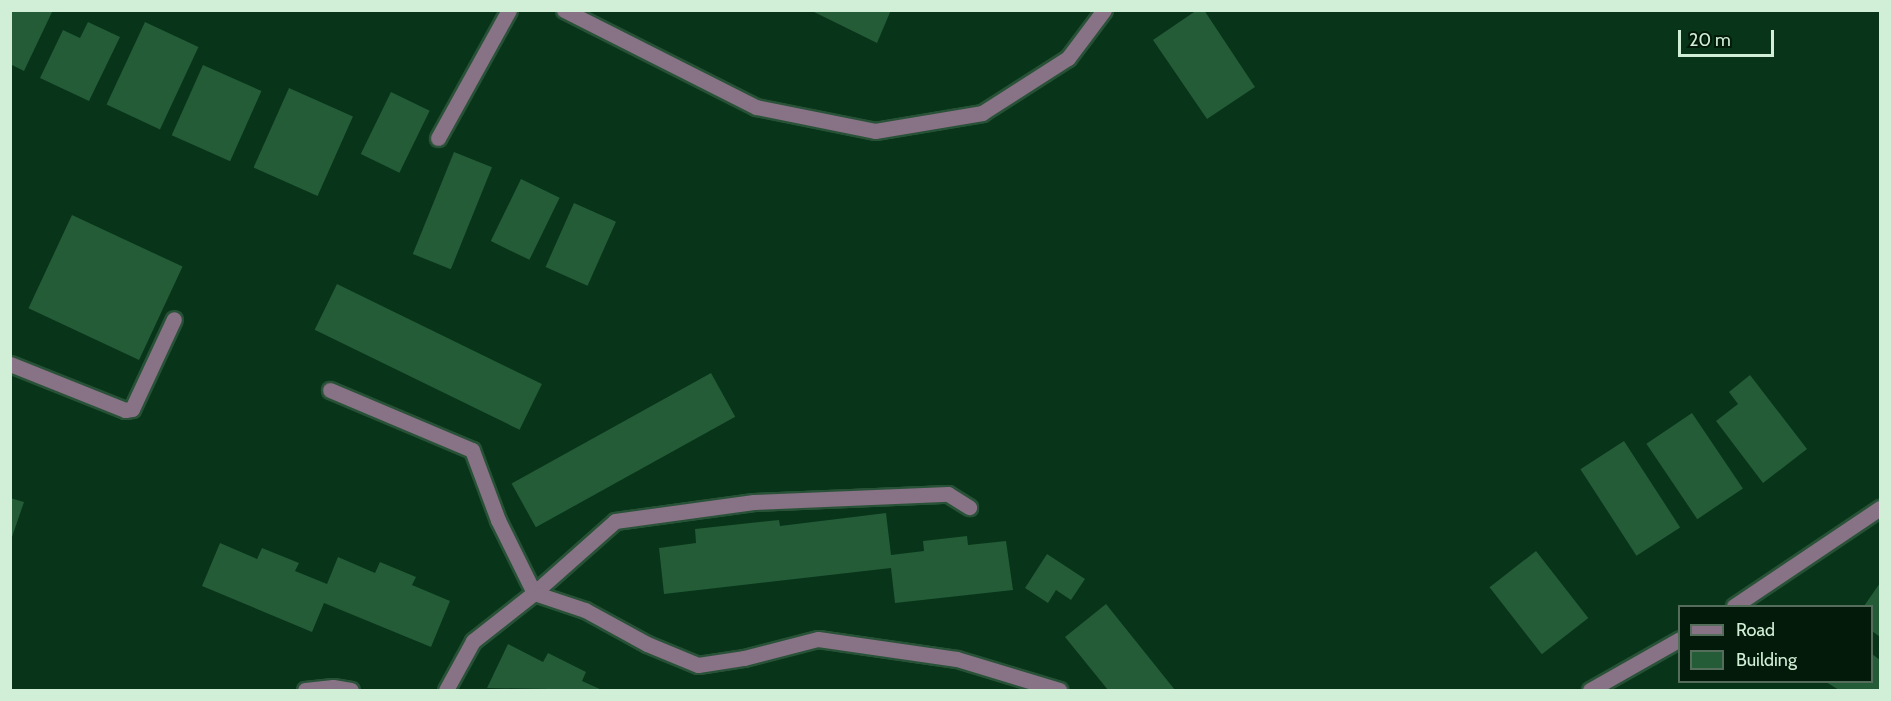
<!DOCTYPE html>
<style>
body{margin:0}
#map{position:relative;width:1891px;height:701px;overflow:hidden;background:#083419;font-family:Cabin,sans-serif}
div>[style]{position:absolute}
[style*='--x']{left:calc(var(--x)*1px);top:calc(var(--y)*1px);width:calc(var(--w)*1px);rotate:calc(var(--a)*1deg)}
.building>*{inset:0;background:#235c36;transform-origin:0 0}
.roads{filter:drop-shadow(2px 0 #285237) drop-shadow(-2px 0 #285237) drop-shadow(0 2px #285237) drop-shadow(0 -2px #285237)}
.minor>*{height:15px;margin:-7.5px;padding:0 7.5px;transform-origin:7.5px;border-radius:7.5px;background:#887285}
span{translate:-50% -50%;white-space:nowrap;text-align:center;line-height:1.15;-webkit-text-stroke:5px #031909;paint-order:stroke}
.frame{position:absolute;inset:0;border:12px solid #d1eed7;pointer-events:none}
.legend{position:absolute;left:1678px;top:605px;width:195px;height:78px;box-sizing:border-box;background:#031909;border:2px solid #556e5b;margin:0;padding:8px 10px;list-style:none;font-size:18px;color:#d1eed7}
.legend li{display:flex;align-items:center;gap:12px;height:30px}
.legend b{width:30px;border:2px solid #556e5b}
.scale{position:absolute;left:1678px;top:30px;width:96px;height:27px;box-sizing:border-box;border:3px solid #d1eed7;border-top:0;padding-left:8px;font-size:18px;line-height:21px;white-space:nowrap;color:#d1eed7;-webkit-text-stroke:4px #031909;paint-order:stroke}
</style>
<div id="map">
<div class="building">
<div style="clip-path:polygon(10px 10px,53px 10px,24px 71px,10px 64px)"></div>
<div style="clip-path:polygon(810px 10px,891px 10px,877px 43px)"></div>
<div style="clip-path:polygon(1197px 10px,1204px 10px,1255px 87px,1207px 119px,1153px 40px)"></div>
<div style="clip-path:polygon(88px 22px,120px 37px,89px 101px,40px 78px,63px 30px,80px 38px)"></div>
<div style="left:145px;top:22px;width:59px;height:91px;rotate:25deg"></div>
<div style="left:203px;top:65px;width:64px;height:77px;rotate:24deg"></div>
<div style="left:289px;top:88px;width:70px;height:87px;rotate:24deg"></div>
<div style="left:391px;top:92px;width:43px;height:69px;rotate:26deg"></div>
<div style="left:454px;top:152px;width:41px;height:110px;rotate:22deg"></div>
<div style="left:521px;top:179px;width:43px;height:69px;rotate:26deg"></div>
<div style="left:574px;top:203px;width:46px;height:70px;rotate:24deg"></div>
<div style="left:72px;top:215px;width:122px;height:103px;rotate:25deg"></div>
<div style="left:337px;top:284px;width:228px;height:51px;rotate:26deg"></div>
<div style="left:711px;top:373px;width:50px;height:228px;rotate:61deg"></div>
<div style="clip-path:polygon(1750px 375px,1807px 449px,1763px 483px,1716px 421px,1738px 404px,1729px 392px)"></div>
<div style="left:1692px;top:413px;width:91px;height:55px;rotate:56deg"></div>
<div style="left:1624px;top:441px;width:103px;height:52px;rotate:57deg"></div>
<div style="clip-path:polygon(10px 498px,24px 502px,12px 537px,10px 537px)"></div>
<div style="clip-path:polygon(886px 513px,891px 555px,924px 551px,923px 541px,967px 536px,968px 545px,1006px 541px,1013px 590px,895px 603px,891px 568px,664px 594px,659px 548px,696px 543px,695px 529px,779px 520px,780px 526px)"></div>
<div style="clip-path:polygon(220px 543px,257px 559px,262px 548px,299px 563px,295px 571px,327px 584px,338px 557px,375px 573px,380px 562px,416px 577px,412px 585px,450px 601px,431px 647px,324px 603px,312px 632px,202px 586px)"></div>
<div style="left:1536px;top:551px;width:85px;height:59px;rotate:52deg"></div>
<div style="clip-path:polygon(1047px 554px,1085px 579px,1071px 600px,1056px 590px,1048px 603px,1025px 588px)"></div>
<div style="clip-path:polygon(1880px 583px,1880px 637px,1872px 631px,1872px 606px,1864px 606px)"></div>
<div style="clip-path:polygon(1106px 604px,1175px 690px,1108px 690px,1065px 637px)"></div>
<div style="clip-path:polygon(508px 644px,543px 662px,548px 653px,586px 672px,582px 681px,602px 690px,487px 688px)"></div>
<div style="clip-path:polygon(1872px 654px,1880px 660px,1880px 690px,1839px 690px,1826px 682px,1872px 682px)"></div>
</div>
<div class="roads">
<div class="minor">
<div style="--x:564;--y:10;--w:215;--a:26.8"></div>
<div style="--x:756;--y:107;--w:121;--a:11.4"></div>
<div style="--x:875;--y:131;--w:109;--a:-9.5"></div>
<div style="--x:982;--y:113;--w:102;--a:-32.6"></div>
<div style="--x:1068;--y:58;--w:60;--a:-53.1"></div>
<div style="--x:438;--y:138;--w:146;--a:-61"></div>
<div style="--x:10;--y:364;--w:124;--a:21.8"></div>
<div style="--x:125;--y:410;--w:7;--a:-8"></div>
<div style="--x:132;--y:409;--w:99;--a:-65"></div>
<div style="--x:330;--y:390;--w:154;--a:22.9"></div>
<div style="--x:472;--y:450;--w:75;--a:69.6"></div>
<div style="--x:498;--y:520;--w:81;--a:63.7"></div>
<div style="--x:534;--y:593;--w:108;--a:-41.6"></div>
<div style="--x:615;--y:521;--w:140;--a:-7.8"></div>
<div style="--x:754;--y:502;--w:194;--a:-2.4"></div>
<div style="--x:948;--y:494;--w:25;--a:32"></div>
<div style="--x:1734;--y:606;--w:176;--a:-33.9"></div>
<div style="--x:305;--y:690;--w:28;--a:-6"></div>
<div style="--x:333;--y:687;--w:18;--a:9"></div>
<div style="--x:446;--y:690;--w:56;--a:-61.1"></div>
<div style="--x:473;--y:641;--w:78;--a:-38.2"></div>
<div style="--x:534;--y:593;--w:54;--a:18.4"></div>
<div style="--x:585;--y:610;--w:71;--a:28.7"></div>
<div style="--x:647;--y:644;--w:55;--a:22.4"></div>
<div style="--x:698;--y:665;--w:47;--a:-8.7"></div>
<div style="--x:744;--y:658;--w:76;--a:-14.4"></div>
<div style="--x:818;--y:639;--w:140;--a:8.2"></div>
<div style="--x:957;--y:659;--w:107;--a:16.9"></div>
<div style="--x:1590;--y:690;--w:103;--a:-29.5"></div>
</div>
</div>
<div class="frame"></div>
<ul class="legend">
<li><b style="height:8px;background:#887285"></b>Road</li>
<li><b style="height:16px;background:#235c36"></b>Building</li>
</ul>
<div class="scale">20 m</div>
</div>
